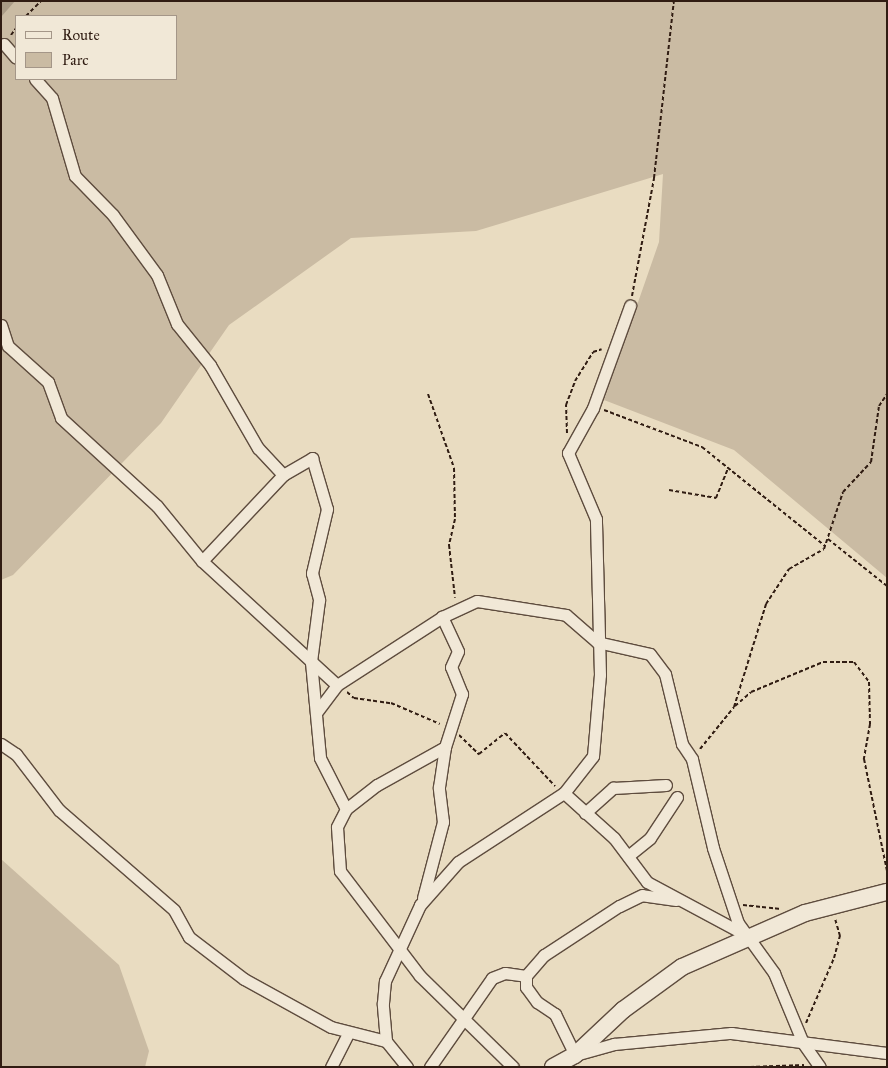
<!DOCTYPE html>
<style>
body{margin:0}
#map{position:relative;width:888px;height:1068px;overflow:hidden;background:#e9dcc1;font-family:"IM FELL Great Primer",serif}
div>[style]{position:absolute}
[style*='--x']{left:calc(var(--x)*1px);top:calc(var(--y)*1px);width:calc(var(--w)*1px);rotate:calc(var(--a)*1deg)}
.green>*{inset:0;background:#cabba3}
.water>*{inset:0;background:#aa9b86}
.path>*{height:2px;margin-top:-1px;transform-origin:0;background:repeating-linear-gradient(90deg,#301c12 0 4px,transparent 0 6.5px)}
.roads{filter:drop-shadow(1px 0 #5e4c3e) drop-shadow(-1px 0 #5e4c3e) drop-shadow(0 1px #5e4c3e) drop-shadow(0 -1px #5e4c3e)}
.street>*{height:11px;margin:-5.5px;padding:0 5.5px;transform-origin:5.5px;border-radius:5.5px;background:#f1e8d7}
.secondary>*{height:16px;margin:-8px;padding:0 8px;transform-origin:8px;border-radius:8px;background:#f1e8d7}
span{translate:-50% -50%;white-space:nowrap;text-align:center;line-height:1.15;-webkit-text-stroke:4.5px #f1e8d7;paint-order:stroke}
.frame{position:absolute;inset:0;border:2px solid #301c12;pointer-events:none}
.legend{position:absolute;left:15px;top:15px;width:162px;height:65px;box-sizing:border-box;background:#f1e8d7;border:1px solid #a49688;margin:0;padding:6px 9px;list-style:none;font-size:15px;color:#301c12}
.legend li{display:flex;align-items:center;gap:10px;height:25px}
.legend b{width:25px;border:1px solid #a49688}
</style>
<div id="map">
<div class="green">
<div style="clip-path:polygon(evenodd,1px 1px,887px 1px,887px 578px,734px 450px,604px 400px,659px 242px,663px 174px,476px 231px,351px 238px,229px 325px,161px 423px,13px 575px,1px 580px,1px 1px,16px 16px,176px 16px,176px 79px,16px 79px,16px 16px)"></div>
<div style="clip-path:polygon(1px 859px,119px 965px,149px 1051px,145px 1067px,1px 1067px)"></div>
</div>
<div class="water">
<div style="clip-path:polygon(1px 1px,15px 1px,1px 17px)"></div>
</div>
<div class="path">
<div style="--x:26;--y:16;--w:21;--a:-45"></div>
<div style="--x:11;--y:35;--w:9;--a:-54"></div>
<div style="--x:632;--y:296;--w:120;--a:-79.4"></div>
<div style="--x:654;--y:178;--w:178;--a:-83.6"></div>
<div style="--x:428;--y:394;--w:78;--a:70.6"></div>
<div style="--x:454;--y:468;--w:51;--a:88.9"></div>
<div style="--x:455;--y:519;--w:27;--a:103"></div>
<div style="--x:449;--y:545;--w:53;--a:83.5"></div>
<div style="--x:604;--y:410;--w:105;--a:20.7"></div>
<div style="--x:702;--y:447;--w:158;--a:38.8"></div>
<div style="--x:567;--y:433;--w:28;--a:-92"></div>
<div style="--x:566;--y:405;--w:26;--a:-69"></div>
<div style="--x:575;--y:381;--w:34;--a:-58"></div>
<div style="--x:593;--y:352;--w:9;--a:-18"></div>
<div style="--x:669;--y:490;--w:48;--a:9.7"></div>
<div style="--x:716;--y:498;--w:31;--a:-68"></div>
<div style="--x:828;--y:539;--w:75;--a:38.5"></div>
<div style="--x:347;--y:692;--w:9;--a:41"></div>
<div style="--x:354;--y:698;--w:37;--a:8"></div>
<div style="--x:391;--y:703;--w:53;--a:23.2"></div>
<div style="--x:735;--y:706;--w:21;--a:-41"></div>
<div style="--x:751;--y:692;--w:78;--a:-22.6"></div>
<div style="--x:823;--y:662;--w:31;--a:0"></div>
<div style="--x:854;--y:662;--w:25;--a:53"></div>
<div style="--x:869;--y:682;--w:42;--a:88.6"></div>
<div style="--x:870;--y:724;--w:36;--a:100"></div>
<div style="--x:864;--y:759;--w:114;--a:78.4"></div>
<div style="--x:459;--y:735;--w:28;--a:44"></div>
<div style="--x:479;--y:754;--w:33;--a:-39"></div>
<div style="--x:505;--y:733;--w:73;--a:46.7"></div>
<div style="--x:700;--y:749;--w:54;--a:-51"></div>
<div style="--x:734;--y:707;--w:108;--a:-72.7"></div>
<div style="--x:766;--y:604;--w:42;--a:-56.7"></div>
<div style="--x:789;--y:569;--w:40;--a:-29.7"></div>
<div style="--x:824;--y:549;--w:60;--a:-71.6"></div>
<div style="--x:843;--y:492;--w:41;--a:-47"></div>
<div style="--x:871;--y:462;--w:57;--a:-81.9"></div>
<div style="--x:879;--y:406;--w:14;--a:-56"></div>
<div style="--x:743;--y:905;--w:38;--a:6"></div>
<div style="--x:806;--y:1023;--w:71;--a:-66.7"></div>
<div style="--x:834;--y:958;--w:23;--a:-75"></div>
<div style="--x:840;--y:936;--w:18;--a:-106"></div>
<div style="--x:750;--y:1067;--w:54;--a:-2.1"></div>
</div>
<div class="roads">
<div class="street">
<div style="--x:4;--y:44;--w:18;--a:49"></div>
<div style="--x:35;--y:79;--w:25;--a:48"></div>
<div style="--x:52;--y:98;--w:81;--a:73.6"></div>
<div style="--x:75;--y:176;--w:54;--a:45.7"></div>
<div style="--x:113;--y:215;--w:74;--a:53.7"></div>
<div style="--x:157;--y:275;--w:53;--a:67.8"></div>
<div style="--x:177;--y:324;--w:53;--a:51.2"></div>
<div style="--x:210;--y:365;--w:96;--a:60"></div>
<div style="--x:258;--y:448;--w:37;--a:47"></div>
<div style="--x:1;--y:325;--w:22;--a:72"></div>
<div style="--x:8;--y:346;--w:54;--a:42"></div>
<div style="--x:48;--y:382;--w:38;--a:70"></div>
<div style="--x:61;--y:418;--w:130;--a:42.5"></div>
<div style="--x:157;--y:506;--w:71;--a:50.7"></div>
<div style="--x:202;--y:561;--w:183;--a:42.6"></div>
<div style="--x:202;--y:561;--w:118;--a:-46.7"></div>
<div style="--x:283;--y:475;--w:34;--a:-30"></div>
<div style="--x:312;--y:458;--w:53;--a:73.6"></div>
<div style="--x:327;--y:509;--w:66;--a:103.2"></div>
<div style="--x:312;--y:573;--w:28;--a:75"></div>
<div style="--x:319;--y:600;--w:63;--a:97.4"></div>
<div style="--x:311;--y:662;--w:96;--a:84.6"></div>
<div style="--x:320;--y:758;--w:57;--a:63"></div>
<div style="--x:346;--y:809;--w:20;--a:117"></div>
<div style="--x:337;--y:827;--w:44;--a:86.1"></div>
<div style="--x:340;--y:871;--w:132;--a:52.7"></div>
<div style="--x:420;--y:976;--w:130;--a:44.4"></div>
<div style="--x:316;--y:713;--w:35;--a:-53"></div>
<div style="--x:337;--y:685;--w:125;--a:-32.9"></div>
<div style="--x:442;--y:617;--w:38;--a:-25"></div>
<div style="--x:477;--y:601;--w:90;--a:8.9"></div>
<div style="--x:566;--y:615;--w:41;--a:41.1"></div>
<div style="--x:597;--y:642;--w:54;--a:12.8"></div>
<div style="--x:650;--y:654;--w:25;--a:53"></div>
<div style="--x:665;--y:674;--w:72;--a:76.3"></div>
<div style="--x:682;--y:744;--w:18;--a:56"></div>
<div style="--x:692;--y:759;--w:91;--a:76.7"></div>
<div style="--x:713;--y:848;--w:79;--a:71.6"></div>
<div style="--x:738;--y:923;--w:62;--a:54.2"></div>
<div style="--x:774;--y:973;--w:76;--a:67.5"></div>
<div style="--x:803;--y:1043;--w:29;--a:55"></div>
<div style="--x:1;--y:744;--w:18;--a:34"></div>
<div style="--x:16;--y:754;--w:71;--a:52.5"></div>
<div style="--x:59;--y:810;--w:152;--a:41"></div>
<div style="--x:174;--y:910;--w:31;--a:61"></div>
<div style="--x:189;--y:937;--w:69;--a:37.4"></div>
<div style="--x:244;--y:979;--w:99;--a:28.9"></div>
<div style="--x:331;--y:1027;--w:57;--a:14.3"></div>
<div style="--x:564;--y:793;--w:67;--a:42"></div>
<div style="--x:614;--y:838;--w:55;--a:53.1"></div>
<div style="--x:647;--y:882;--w:110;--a:28.2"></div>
<div style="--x:346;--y:809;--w:39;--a:-38"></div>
<div style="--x:377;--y:785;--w:78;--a:-29.2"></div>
<div style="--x:585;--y:813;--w:38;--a:-42"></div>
<div style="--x:613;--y:788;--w:53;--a:-3.2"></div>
<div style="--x:628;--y:856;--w:28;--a:-39"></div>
<div style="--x:650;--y:838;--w:49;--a:-56.6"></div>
<div style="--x:423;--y:898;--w:79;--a:-75.3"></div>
<div style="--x:443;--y:822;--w:35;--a:-97"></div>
<div style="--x:439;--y:787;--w:40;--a:-81.5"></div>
<div style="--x:445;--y:747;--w:56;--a:-72.2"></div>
<div style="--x:462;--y:694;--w:29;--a:-112"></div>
<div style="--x:451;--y:667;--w:17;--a:-66"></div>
<div style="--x:458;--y:651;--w:38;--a:-115"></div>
<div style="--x:676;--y:900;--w:34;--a:-172"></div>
<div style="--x:642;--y:895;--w:25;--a:154"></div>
<div style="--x:619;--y:906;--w:90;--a:146.8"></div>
<div style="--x:544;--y:955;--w:28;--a:131"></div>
<div style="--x:526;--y:976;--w:11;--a:90"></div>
<div style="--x:526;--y:987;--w:19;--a:54"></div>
<div style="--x:537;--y:1002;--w:22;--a:34"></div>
<div style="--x:555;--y:1014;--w:46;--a:64"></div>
<div style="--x:575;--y:1055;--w:41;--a:-15.8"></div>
<div style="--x:614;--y:1044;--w:118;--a:-5.4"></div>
<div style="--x:731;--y:1033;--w:157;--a:7.3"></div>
<div style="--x:331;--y:1067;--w:37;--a:-63"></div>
<div style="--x:407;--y:1067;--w:33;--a:-129"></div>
<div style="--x:386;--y:1041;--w:38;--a:-95"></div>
<div style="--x:383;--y:1003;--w:22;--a:-85"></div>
<div style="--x:385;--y:981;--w:84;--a:-65.3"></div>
<div style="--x:420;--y:905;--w:57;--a:-48.5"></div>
<div style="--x:458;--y:862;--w:126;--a:-33.1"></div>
<div style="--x:564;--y:793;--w:47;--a:-51.9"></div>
<div style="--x:593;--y:756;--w:81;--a:-85.1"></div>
<div style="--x:600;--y:675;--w:156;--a:-91.5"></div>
<div style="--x:596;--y:519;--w:72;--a:-113"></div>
<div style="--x:568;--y:453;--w:51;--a:-60.9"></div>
<div style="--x:593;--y:408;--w:109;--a:-70.1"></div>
<div style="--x:430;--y:1067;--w:108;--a:-55.1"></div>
<div style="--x:492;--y:978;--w:14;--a:-21"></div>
<div style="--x:505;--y:973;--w:21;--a:8"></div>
</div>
<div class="secondary">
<div style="--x:553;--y:1067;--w:25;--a:-29"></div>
<div style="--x:575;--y:1055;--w:66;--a:-43.2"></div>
<div style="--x:623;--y:1010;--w:73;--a:-36.1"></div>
<div style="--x:682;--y:967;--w:134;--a:-23.7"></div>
<div style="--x:805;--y:913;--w:85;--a:-14.4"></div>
</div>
</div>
<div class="frame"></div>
<ul class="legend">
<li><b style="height:6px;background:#f1e8d7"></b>Route</li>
<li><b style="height:14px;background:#cabba3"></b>Parc</li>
</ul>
</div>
